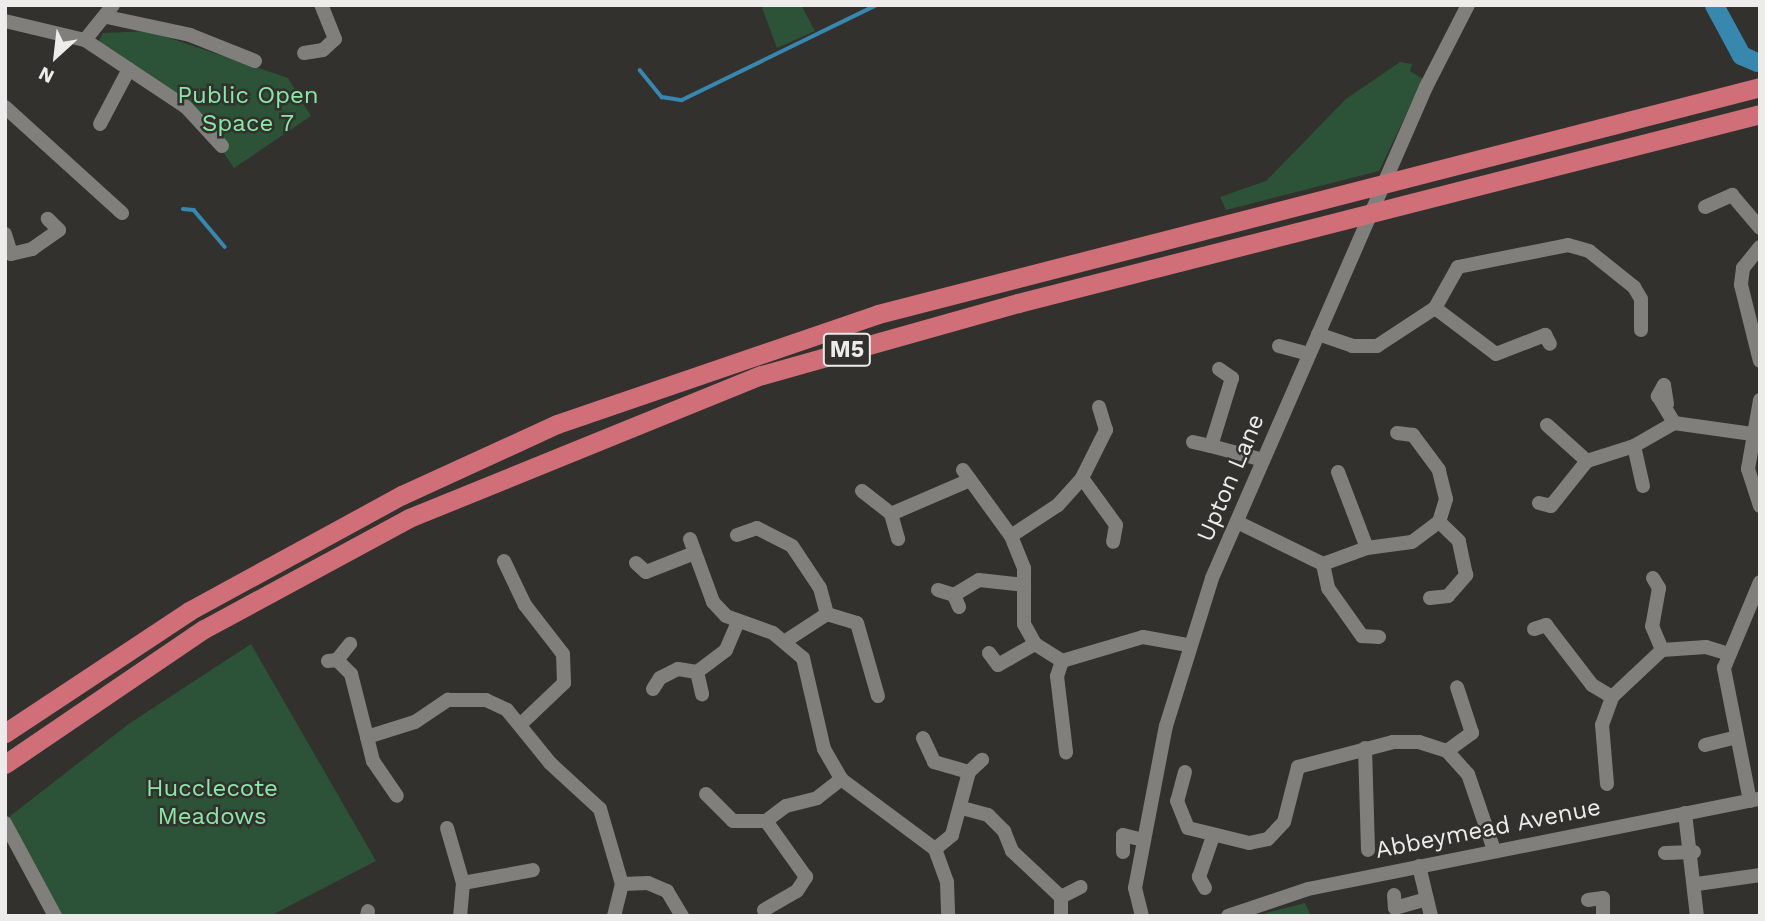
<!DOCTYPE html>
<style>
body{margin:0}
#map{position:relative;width:1765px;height:921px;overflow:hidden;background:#32312e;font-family:"Work Sans",sans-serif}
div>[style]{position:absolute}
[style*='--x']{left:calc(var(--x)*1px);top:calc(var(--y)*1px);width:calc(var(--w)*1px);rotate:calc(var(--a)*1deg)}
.green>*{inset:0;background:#2c5238}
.stream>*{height:3.5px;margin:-1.75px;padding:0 1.75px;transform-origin:1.75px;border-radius:1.75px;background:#3787ae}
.river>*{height:19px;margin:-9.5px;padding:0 9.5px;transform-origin:9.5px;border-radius:9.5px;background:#3787ae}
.minor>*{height:14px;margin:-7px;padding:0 7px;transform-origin:7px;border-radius:7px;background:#807f7b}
.highway>*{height:19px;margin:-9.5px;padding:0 9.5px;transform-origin:9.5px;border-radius:9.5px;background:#d06f78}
span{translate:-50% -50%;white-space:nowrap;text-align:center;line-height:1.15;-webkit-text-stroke:5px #32312e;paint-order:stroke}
.shield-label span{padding:2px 5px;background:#32312e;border:2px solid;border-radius:5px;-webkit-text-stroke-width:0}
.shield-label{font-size:23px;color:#edecea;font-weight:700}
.park-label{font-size:24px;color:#8ae8a7}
.street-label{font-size:24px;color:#edecea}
.frame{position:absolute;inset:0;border:7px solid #edecea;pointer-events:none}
.north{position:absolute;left:21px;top:21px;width:70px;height:70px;-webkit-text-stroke:5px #32312e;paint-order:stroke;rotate:207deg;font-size:19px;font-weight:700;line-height:28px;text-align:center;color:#edecea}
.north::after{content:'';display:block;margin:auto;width:24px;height:32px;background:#edecea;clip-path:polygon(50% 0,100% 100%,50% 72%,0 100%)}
</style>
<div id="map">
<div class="green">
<div style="clip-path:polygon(801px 5px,815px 31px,777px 48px,761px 5px)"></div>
<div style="clip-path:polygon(149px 31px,288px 78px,311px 116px,234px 168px,206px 127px,98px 43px,103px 33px)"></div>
<div style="clip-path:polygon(1400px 62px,1412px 64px,1410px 71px,1423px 79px,1379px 171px,1226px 210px,1220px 197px,1266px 181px,1346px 99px)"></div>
<div style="clip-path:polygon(251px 644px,376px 861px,270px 916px,57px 916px,5px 820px,130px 723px)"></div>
<div style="clip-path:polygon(1305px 903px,1311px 916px,1261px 916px,1266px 913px)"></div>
</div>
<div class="stream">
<div style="--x:640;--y:70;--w:35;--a:51"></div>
<div style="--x:662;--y:97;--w:20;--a:9"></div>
<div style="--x:682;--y:100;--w:217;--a:-26"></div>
<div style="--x:183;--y:209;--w:11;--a:5"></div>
<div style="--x:194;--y:210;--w:48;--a:50"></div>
</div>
<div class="river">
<div style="--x:1714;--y:5;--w:57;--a:61.6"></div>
<div style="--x:1741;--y:55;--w:17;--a:24"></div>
</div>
<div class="minor">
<div style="--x:107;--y:17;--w:85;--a:12.2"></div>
<div style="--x:190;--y:35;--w:70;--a:21.8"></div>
<div style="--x:5;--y:21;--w:82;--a:13.4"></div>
<div style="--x:85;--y:40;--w:121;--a:33.6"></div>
<div style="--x:186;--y:107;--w:53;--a:47.3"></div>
<div style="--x:85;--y:40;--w:45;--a:-51.3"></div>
<div style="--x:304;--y:53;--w:19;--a:-9"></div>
<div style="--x:323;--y:50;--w:16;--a:-43"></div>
<div style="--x:335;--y:39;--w:37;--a:-112"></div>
<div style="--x:5;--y:107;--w:158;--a:42.2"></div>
<div style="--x:100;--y:124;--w:62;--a:-62.2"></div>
<div style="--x:1705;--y:207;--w:30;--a:-24"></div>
<div style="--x:1732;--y:195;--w:43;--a:49.7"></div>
<div style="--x:5;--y:234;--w:21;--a:73"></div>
<div style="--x:11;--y:254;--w:22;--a:-13"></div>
<div style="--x:32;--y:249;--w:33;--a:-35"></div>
<div style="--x:59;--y:230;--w:16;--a:-135"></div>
<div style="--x:1760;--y:247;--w:27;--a:129"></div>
<div style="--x:1743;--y:268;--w:17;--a:97"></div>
<div style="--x:1741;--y:285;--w:78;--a:76"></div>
<div style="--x:1435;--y:308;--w:76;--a:37"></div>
<div style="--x:1496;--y:354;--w:53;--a:-21.2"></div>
<div style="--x:1545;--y:335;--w:10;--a:61"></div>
<div style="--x:1318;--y:334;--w:36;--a:19"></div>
<div style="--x:1352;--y:346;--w:25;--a:0"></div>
<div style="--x:1377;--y:346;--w:69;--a:-33.2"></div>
<div style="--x:1435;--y:308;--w:47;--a:-60.7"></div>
<div style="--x:1458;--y:267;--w:112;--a:-11.3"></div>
<div style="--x:1568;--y:245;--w:22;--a:16"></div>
<div style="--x:1589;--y:251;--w:58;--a:38.7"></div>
<div style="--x:1634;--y:287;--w:14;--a:60"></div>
<div style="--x:1641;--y:299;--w:31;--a:90"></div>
<div style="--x:1279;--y:346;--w:31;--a:15"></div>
<div style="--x:1219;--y:369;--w:16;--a:35"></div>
<div style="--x:1232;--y:378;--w:71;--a:107.2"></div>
<div style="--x:1211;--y:446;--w:54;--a:15.1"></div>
<div style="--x:1760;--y:400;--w:70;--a:99.9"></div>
<div style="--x:1748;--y:469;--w:39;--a:72"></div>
<div style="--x:1667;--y:404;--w:19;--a:-99"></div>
<div style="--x:1664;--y:385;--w:13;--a:119"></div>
<div style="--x:1658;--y:396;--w:31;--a:59"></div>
<div style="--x:1547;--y:425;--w:54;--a:42"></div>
<div style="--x:1193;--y:442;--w:18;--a:13"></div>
<div style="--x:1634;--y:446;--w:41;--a:77.3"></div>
<div style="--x:963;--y:470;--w:82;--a:54"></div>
<div style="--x:1011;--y:536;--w:35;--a:68"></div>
<div style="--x:1024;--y:568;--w:56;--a:90"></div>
<div style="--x:1024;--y:624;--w:23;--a:61"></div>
<div style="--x:1035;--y:644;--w:32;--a:32"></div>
<div style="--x:1062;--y:661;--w:84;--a:-16.5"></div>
<div style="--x:1143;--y:637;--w:46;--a:10.1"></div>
<div style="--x:1338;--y:472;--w:81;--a:69.1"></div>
<div style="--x:1082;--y:478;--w:58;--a:54.1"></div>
<div style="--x:1116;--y:525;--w:17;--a:100"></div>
<div style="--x:862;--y:491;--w:37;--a:38"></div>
<div style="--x:891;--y:514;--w:86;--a:-23.3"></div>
<div style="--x:1539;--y:503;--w:12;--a:14"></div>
<div style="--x:1551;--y:506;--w:58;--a:-51.3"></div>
<div style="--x:1587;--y:461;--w:49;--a:-17.7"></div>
<div style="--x:1634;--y:446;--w:46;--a:-29.9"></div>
<div style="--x:1674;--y:423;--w:79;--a:8"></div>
<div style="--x:891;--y:514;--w:26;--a:74"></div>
<div style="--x:1237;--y:522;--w:96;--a:26"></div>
<div style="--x:1323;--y:564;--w:25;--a:78"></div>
<div style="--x:1328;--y:588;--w:59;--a:54.7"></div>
<div style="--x:1362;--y:636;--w:17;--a:3"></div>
<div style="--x:737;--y:535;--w:21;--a:-19"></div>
<div style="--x:757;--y:528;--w:39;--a:27"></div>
<div style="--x:792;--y:546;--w:50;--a:56.3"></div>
<div style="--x:820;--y:588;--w:27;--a:75"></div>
<div style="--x:1011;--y:536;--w:56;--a:-33.4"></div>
<div style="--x:1058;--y:505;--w:36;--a:-48"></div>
<div style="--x:1082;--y:478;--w:54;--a:-63.4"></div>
<div style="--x:1106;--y:430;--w:24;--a:-107"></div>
<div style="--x:690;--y:539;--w:67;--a:69.9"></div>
<div style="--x:713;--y:602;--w:19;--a:47"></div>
<div style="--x:726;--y:616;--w:50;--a:19.9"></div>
<div style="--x:773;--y:633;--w:39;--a:40"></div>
<div style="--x:803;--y:658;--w:93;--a:77"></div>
<div style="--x:824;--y:749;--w:34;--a:60"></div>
<div style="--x:841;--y:779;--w:117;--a:36.7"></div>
<div style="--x:935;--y:849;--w:35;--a:70"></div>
<div style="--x:947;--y:882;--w:34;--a:88"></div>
<div style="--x:504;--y:561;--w:49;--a:64.5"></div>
<div style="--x:525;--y:605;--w:62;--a:52.2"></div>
<div style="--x:563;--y:654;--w:29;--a:88"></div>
<div style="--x:564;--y:683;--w:58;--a:136.4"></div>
<div style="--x:636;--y:563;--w:13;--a:42"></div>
<div style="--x:646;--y:572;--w:49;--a:-21.4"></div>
<div style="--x:1323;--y:564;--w:47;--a:-20"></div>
<div style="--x:1367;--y:548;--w:45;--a:-7.6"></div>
<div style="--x:1412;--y:542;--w:34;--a:-37"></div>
<div style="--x:1439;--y:522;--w:24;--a:-73"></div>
<div style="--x:1446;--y:499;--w:30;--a:-104"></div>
<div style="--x:1439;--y:470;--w:44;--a:-126.6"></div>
<div style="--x:1413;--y:435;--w:16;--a:-173"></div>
<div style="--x:1653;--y:578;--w:12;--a:59"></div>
<div style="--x:1659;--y:588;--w:39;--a:100"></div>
<div style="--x:1652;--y:626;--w:26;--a:67"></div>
<div style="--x:938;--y:590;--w:17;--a:17"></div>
<div style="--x:954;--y:595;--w:13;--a:67"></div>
<div style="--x:954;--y:595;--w:29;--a:-31"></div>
<div style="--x:979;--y:580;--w:45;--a:6.3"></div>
<div style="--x:1430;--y:598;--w:18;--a:-6"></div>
<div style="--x:1448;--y:596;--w:28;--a:-49"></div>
<div style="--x:1466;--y:575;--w:35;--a:-102"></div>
<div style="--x:1459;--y:541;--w:28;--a:-136"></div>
<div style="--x:1534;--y:629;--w:13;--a:-18"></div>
<div style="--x:1546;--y:625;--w:76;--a:52.5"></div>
<div style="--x:1592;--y:685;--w:23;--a:31"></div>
<div style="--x:787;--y:640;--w:48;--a:-33"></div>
<div style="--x:827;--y:614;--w:31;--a:17"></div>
<div style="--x:857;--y:623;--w:76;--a:74"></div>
<div style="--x:989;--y:653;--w:15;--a:53"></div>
<div style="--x:998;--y:665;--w:43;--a:-29.6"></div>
<div style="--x:337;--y:660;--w:21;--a:-51"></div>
<div style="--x:328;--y:661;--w:9;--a:-6"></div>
<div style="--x:337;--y:660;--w:20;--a:45"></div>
<div style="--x:351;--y:674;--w:65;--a:75.7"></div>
<div style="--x:367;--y:737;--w:50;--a:-17.4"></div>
<div style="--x:415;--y:722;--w:40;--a:-34"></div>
<div style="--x:448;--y:700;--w:38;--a:0"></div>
<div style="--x:486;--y:700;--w:23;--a:25"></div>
<div style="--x:507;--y:710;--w:68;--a:50.9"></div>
<div style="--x:550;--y:763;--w:68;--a:42.6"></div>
<div style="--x:600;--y:809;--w:78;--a:73.7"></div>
<div style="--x:622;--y:884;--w:33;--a:104"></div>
<div style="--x:1062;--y:661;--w:16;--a:108"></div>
<div style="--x:1057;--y:676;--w:77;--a:83.2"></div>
<div style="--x:697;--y:672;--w:23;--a:77"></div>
<div style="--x:653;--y:689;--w:13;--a:-58"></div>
<div style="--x:660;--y:678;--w:20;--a:-27"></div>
<div style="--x:678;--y:669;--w:19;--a:9"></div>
<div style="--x:697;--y:672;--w:36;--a:-37"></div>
<div style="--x:726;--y:650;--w:30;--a:-67"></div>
<div style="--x:367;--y:737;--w:25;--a:76"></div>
<div style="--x:373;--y:761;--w:42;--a:55.6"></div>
<div style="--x:923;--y:738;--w:26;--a:65"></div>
<div style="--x:934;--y:762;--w:36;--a:16"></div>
<div style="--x:1705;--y:745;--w:32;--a:-14"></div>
<div style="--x:1365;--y:748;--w:102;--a:88.3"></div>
<div style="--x:1447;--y:751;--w:31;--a:-36"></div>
<div style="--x:1472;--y:733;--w:48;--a:-108.1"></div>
<div style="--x:1185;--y:772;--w:30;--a:105"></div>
<div style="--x:1177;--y:801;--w:29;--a:68"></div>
<div style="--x:1188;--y:828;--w:63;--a:13.8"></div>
<div style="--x:1249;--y:843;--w:19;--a:-12"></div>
<div style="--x:1268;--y:839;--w:23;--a:-47"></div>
<div style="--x:1284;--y:822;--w:57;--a:-75.7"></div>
<div style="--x:1298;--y:767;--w:98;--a:-14.7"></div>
<div style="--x:1393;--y:742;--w:26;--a:0"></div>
<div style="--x:1419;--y:742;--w:29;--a:18"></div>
<div style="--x:1447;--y:751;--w:31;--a:48"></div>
<div style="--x:1468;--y:774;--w:80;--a:71.1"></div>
<div style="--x:1607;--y:784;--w:59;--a:-94.8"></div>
<div style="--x:1602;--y:725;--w:30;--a:-70"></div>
<div style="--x:1612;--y:697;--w:69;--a:-43.2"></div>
<div style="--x:1662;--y:650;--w:44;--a:-3.9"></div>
<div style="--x:1706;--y:647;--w:21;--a:17"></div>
<div style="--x:706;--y:794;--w:38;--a:45"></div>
<div style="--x:733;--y:821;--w:33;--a:0"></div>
<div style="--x:766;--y:821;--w:25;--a:-37"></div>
<div style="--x:786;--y:806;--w:32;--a:-14"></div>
<div style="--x:817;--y:798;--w:31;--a:-38"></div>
<div style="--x:1750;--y:801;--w:136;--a:-101.1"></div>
<div style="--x:1724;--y:668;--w:93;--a:-67.3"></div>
<div style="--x:962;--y:808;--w:27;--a:15"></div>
<div style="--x:988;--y:815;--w:23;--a:45"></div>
<div style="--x:1004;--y:831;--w:22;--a:68"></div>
<div style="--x:1012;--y:851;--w:67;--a:43.2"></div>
<div style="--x:1061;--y:897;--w:19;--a:90"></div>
<div style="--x:1685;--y:813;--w:104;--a:83.4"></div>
<div style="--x:5;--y:823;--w:106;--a:61.7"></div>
<div style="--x:447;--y:828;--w:57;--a:73.8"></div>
<div style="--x:463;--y:883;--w:33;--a:95"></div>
<div style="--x:935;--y:849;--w:22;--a:-39"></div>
<div style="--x:952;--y:835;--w:65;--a:-74.9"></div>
<div style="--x:969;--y:772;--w:18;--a:-43"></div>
<div style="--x:1123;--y:852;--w:17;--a:-90"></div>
<div style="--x:1123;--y:835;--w:21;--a:14"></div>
<div style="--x:1665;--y:853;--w:29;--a:-2"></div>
<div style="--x:1419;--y:866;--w:51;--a:76.5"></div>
<div style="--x:463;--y:883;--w:71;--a:-10.5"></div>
<div style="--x:622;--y:884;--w:26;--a:-2"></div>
<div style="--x:648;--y:883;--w:21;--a:23"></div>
<div style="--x:667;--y:891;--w:29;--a:59"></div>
<div style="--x:1697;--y:884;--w:64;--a:-8.1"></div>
<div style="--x:1205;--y:888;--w:13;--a:-119"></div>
<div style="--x:1199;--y:877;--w:43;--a:-71.1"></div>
<div style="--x:1394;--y:895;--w:13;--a:86"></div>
<div style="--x:1395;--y:908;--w:33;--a:-16"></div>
<div style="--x:1061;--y:897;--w:22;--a:-27"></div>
<div style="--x:1588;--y:900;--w:15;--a:-8"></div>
<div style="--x:1603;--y:898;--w:18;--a:90"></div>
<div style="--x:764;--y:910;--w:38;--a:-30"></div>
<div style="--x:797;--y:891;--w:17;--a:-57"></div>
<div style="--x:806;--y:877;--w:69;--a:-125.5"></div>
<div style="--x:367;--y:916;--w:5;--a:-79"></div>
<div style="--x:1142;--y:916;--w:29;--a:-104"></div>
<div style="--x:1135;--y:888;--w:165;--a:-79.2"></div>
<div style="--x:1166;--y:726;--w:155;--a:-72.7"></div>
<div style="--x:1212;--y:578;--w:536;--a:-66.45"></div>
<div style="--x:1426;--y:87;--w:92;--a:-62.9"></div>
<div style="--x:1228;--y:916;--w:84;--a:-18.6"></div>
<div style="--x:1308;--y:889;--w:461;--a:-11.3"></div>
</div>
<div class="highway">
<div style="--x:5;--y:733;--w:221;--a:-33.5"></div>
<div style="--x:189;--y:611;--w:243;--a:-28.6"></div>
<div style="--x:402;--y:495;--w:170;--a:-24.6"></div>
<div style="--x:557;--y:424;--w:339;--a:-18.9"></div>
<div style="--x:878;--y:314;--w:911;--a:-14.43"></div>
<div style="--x:5;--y:764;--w:240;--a:-34.2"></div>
<div style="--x:204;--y:629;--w:233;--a:-28.4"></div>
<div style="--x:409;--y:518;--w:381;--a:-22.1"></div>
<div style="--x:762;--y:375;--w:266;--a:-15.7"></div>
<div style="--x:1018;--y:303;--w:766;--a:-14.29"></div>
</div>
<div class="shield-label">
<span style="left:847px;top:350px">M5</span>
</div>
<div class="park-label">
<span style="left:248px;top:110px">Public Open<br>Space 7</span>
<span style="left:212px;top:803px">Hucclecote<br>Meadows</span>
</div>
<div class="street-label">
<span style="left:1231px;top:478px;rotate:-67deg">Upton Lane</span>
<span style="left:1488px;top:829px;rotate:-11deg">Abbeymead Avenue</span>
</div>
<div class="frame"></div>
<div class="north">N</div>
</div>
